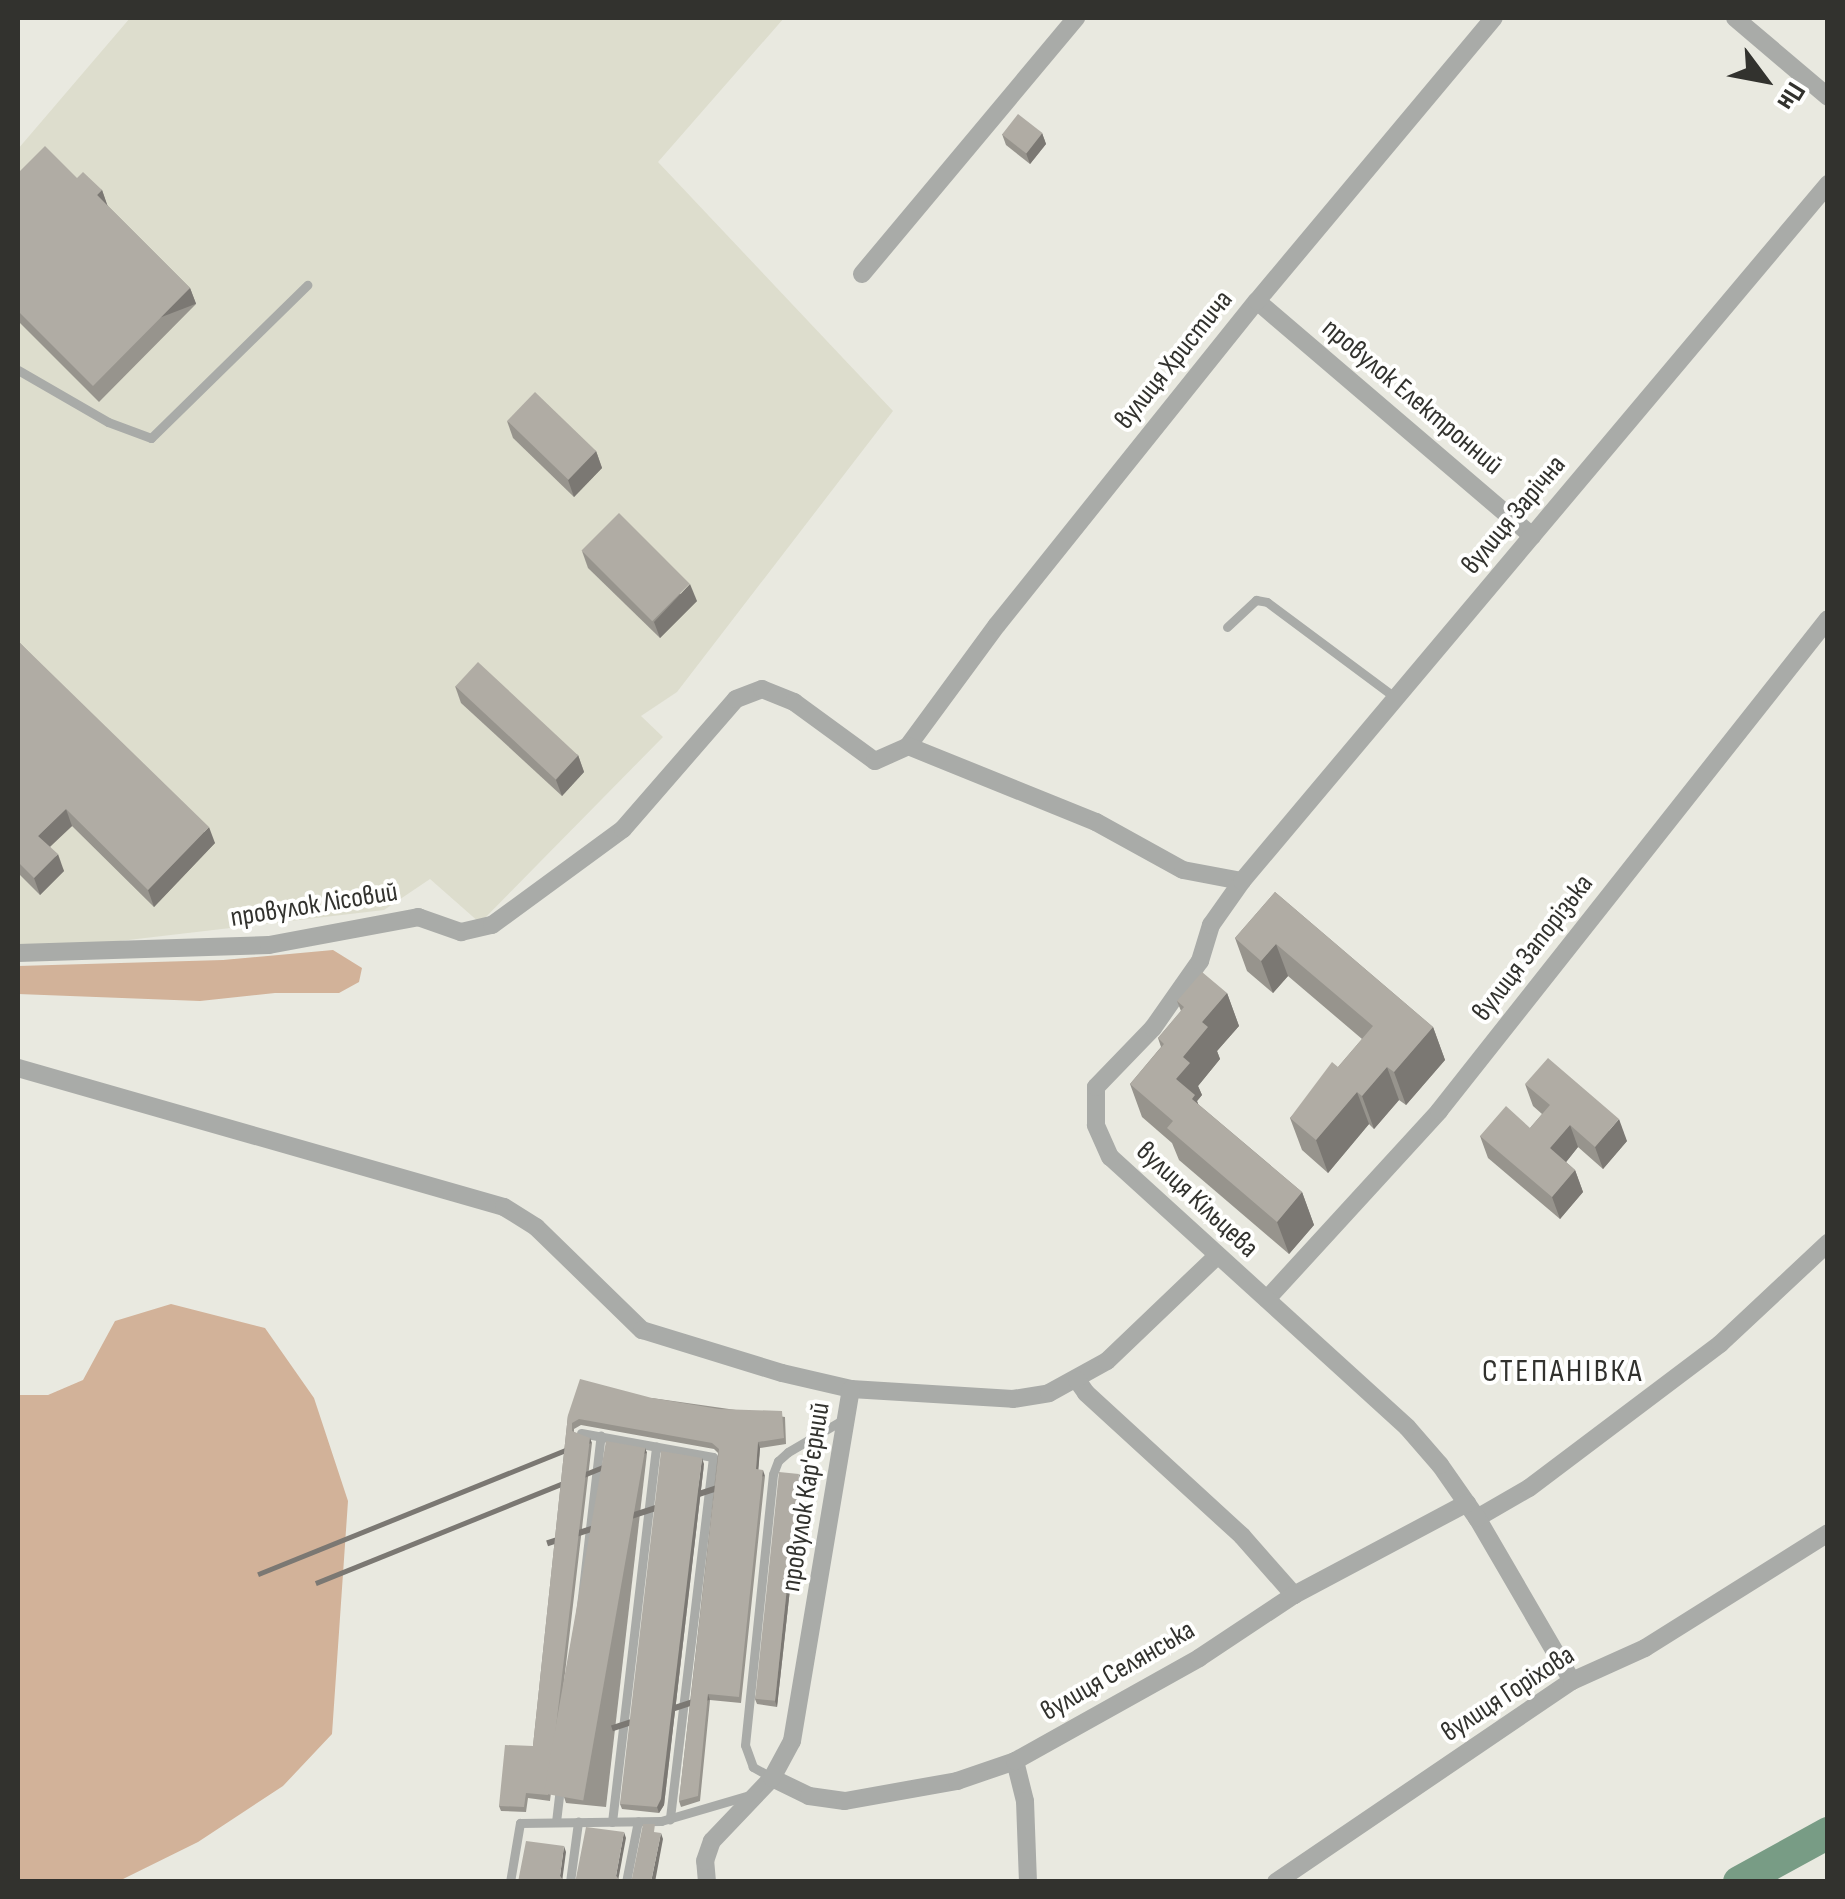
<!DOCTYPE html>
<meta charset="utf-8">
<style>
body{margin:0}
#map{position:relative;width:1845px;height:1899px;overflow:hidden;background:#e9e9e0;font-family:"Sofia Sans Condensed",sans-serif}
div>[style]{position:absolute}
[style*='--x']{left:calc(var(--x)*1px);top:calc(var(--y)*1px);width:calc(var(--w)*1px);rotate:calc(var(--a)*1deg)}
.built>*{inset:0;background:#ddddcd}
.green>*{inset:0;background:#d2b299}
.river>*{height:32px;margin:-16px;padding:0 16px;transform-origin:16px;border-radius:16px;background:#789c85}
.lane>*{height:9px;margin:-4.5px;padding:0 4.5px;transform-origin:4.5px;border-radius:4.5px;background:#a9aba8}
.street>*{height:18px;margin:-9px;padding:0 9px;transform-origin:9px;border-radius:9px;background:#a9aba8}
.wall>*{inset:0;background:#97948d}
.shaded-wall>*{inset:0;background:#7b7873;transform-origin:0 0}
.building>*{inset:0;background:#b0aca4;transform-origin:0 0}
span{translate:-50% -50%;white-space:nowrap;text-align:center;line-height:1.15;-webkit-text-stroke:8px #fffffe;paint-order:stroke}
.street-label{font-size:28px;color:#32322e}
.quarter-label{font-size:32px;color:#32322e;letter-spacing:2.5px}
.frame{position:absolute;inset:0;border:20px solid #32322e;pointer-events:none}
.north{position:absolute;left:1715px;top:30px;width:100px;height:100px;-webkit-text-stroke:8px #fffffe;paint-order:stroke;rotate:122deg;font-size:28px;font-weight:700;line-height:40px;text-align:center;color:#32322e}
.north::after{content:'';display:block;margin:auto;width:35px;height:45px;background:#32322e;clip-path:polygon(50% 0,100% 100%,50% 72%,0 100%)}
</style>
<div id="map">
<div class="built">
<div style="clip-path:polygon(130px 18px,784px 18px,658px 162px,893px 411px,677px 692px,641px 716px,663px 737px,480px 923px,430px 879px,384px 910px,77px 946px,18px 944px,18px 149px)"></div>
</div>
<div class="green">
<div style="clip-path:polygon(333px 950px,362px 968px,359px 982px,339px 993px,275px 993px,200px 1001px,18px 994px,18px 966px,223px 960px)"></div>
<div style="clip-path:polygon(171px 1304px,265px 1328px,314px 1398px,348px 1501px,332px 1734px,283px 1786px,198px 1842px,119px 1881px,18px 1881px,18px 1395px,48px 1395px,83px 1380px,115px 1321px)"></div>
</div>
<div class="river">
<div style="--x:1739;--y:1882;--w:102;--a:-28.8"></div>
</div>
<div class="lane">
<div style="--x:18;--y:370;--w:104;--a:30"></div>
<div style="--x:108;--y:422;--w:46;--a:20.4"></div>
<div style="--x:151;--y:438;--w:219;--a:-44.4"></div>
<div style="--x:1227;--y:627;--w:40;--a:-43"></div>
<div style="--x:1256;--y:600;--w:11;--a:10"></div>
<div style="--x:1267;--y:602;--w:161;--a:36.7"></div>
<div style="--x:581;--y:1433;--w:134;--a:10.3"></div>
<div style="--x:713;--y:1457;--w:365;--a:96.8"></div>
<div style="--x:771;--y:1777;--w:21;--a:-151"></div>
<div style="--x:753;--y:1767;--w:23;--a:-110"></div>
<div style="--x:745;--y:1745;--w:272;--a:-84.1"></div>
<div style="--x:773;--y:1474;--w:14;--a:-69"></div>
<div style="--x:778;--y:1461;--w:13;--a:-42"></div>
<div style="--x:788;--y:1452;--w:65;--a:-30.5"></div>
<div style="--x:556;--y:1822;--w:389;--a:-83.4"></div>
<div style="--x:612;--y:1822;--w:378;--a:-83.3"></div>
<div style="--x:510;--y:1882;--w:60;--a:-80.4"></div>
<div style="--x:520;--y:1823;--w:141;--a:-0.8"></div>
<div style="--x:661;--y:1821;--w:93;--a:-16.3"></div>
<div style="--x:570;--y:1882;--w:61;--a:-82.4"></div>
<div style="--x:626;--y:1882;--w:62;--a:-78.9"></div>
</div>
<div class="street">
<div style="--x:1735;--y:18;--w:122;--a:40.3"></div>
<div style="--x:862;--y:274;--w:334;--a:-50.1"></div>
<div style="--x:1257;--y:301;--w:362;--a:40.5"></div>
<div style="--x:908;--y:746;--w:150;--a:-53.7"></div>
<div style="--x:997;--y:625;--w:415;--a:-51.3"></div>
<div style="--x:1257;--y:301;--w:369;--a:-50.1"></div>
<div style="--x:18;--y:953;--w:251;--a:-1.8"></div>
<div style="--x:269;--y:945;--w:152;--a:-10.6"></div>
<div style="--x:418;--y:917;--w:46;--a:19.2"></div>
<div style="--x:461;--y:932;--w:32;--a:-13"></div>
<div style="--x:492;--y:925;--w:162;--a:-36.2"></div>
<div style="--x:623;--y:829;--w:172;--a:-49"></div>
<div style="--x:736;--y:699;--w:28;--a:-21"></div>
<div style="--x:762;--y:689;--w:35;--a:22"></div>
<div style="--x:794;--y:702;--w:100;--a:36.1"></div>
<div style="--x:875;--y:761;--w:36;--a:-24"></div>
<div style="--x:908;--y:746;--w:203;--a:22"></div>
<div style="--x:1096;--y:822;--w:99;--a:28.9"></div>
<div style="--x:1183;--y:870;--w:60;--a:10.6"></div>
<div style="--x:18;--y:1068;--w:505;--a:15.96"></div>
<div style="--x:504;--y:1207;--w:38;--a:32"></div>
<div style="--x:536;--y:1227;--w:148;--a:44.2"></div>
<div style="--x:642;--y:1330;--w:146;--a:17.1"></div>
<div style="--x:782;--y:1373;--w:71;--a:13.1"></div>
<div style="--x:851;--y:1389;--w:162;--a:3.5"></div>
<div style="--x:1013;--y:1399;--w:36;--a:-9"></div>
<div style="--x:1049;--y:1393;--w:66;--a:-28.9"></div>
<div style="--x:1107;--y:1361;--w:151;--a:-43.7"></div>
<div style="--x:1267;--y:1299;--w:255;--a:-47.5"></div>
<div style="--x:1439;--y:1111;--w:627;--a:-51.67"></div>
<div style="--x:1077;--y:1380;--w:16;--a:55"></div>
<div style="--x:1086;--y:1393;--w:212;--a:42.5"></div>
<div style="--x:1242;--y:1536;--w:79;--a:48.6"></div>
<div style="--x:1477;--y:1518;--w:60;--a:-30"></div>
<div style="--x:1529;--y:1488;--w:239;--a:-37"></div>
<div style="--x:1720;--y:1344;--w:148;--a:-43.1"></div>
<div style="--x:1572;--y:1681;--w:189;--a:-120.2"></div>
<div style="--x:1477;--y:1518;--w:65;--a:-124.9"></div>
<div style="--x:1440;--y:1465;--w:50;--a:-131"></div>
<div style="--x:1407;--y:1427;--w:401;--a:-137.7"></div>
<div style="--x:1110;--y:1157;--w:35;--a:-114"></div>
<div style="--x:1096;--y:1125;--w:38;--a:-90"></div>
<div style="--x:1096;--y:1087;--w:82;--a:-46"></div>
<div style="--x:1153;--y:1028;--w:82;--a:-55"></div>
<div style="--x:1200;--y:961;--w:38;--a:-73"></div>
<div style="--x:1211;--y:925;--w:54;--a:-54.8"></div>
<div style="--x:1242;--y:881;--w:911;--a:-49.94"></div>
<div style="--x:1015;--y:1761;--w:41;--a:76"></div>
<div style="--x:1025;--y:1801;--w:81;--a:87.9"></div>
<div style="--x:772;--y:1778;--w:41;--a:25.9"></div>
<div style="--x:809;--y:1796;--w:36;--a:8"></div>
<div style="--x:845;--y:1801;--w:114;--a:-10.1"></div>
<div style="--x:957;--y:1781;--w:61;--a:-19"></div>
<div style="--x:1015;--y:1761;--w:211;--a:-29.2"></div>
<div style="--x:1199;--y:1658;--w:114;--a:-33.6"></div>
<div style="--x:1294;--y:1595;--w:196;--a:-28"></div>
<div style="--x:707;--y:1882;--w:21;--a:-95"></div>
<div style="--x:705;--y:1861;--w:21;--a:-71"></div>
<div style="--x:712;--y:1841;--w:87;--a:-46.4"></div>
<div style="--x:772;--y:1778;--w:42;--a:-61.6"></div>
<div style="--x:792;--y:1741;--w:357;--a:-80.5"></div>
<div style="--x:1276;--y:1882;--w:358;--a:-34.2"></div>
<div style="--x:1572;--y:1681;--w:80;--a:-24.3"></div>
<div style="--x:1645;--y:1648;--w:216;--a:-32.1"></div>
</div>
<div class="wall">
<div style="clip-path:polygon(1042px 133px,1046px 144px,1030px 164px,1006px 145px,1002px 134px)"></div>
<div style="clip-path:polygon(18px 173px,77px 178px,102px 190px,107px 205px,190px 288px,196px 304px,99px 402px,18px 321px)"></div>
<div style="clip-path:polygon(507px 421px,596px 451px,602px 468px,574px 497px,513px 438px)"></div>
<div style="clip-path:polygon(582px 551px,697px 601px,660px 638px,588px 568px)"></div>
<div style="clip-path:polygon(18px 641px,215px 843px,154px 907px,72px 826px,50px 847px,64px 871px,40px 895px,18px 873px)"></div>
<div style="clip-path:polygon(455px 686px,578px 755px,584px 772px,562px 796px,461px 703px)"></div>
<div style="clip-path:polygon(1275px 892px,1433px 1027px,1445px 1060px,1406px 1105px,1399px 1100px,1374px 1129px,1369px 1124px,1328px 1173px,1302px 1150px,1290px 1118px,1338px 1067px,1362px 1039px,1288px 976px,1273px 993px,1247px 971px,1235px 938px)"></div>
<div style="clip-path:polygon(1227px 993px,1239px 1026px,1217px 1051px,1220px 1059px,1198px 1086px,1202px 1095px,1197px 1101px,1198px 1104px,1302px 1192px,1314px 1225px,1289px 1254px,1179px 1160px,1172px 1143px,1142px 1117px,1130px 1084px,1161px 1047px,1158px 1038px,1181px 1011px,1177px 1001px)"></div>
<div style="clip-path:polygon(1525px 1084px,1627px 1141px,1603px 1169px,1578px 1147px,1566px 1162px,1575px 1170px,1583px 1192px,1560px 1219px,1488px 1158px,1480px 1136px,1530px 1128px,1542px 1114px,1533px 1106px)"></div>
<div style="clip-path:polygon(652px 1398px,785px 1417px,786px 1444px,760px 1448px,758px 1470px,765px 1476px,741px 1703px,710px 1700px,700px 1801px,681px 1807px,679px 1801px,718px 1453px,714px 1449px,581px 1425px,574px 1429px,574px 1432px,592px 1443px,550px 1801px,528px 1798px,526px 1812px,501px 1811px,499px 1806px,533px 1746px,568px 1415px)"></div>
<div style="clip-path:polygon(645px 1448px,647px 1453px,606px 1807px,566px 1803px,564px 1797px)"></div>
<div style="clip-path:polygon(704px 1464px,664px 1805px,659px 1813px,622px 1809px,620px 1804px)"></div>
<div style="clip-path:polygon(802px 1480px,777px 1707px,757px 1704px,755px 1699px)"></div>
</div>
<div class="shaded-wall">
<div style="clip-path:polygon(1042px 133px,1046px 144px,1030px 164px,1026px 153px)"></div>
<div style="clip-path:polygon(102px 190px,108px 207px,97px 195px)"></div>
<div style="left:190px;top:288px;width:17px;height:138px;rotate:69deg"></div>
<div style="clip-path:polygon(596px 451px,602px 468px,574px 497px,568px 480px)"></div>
<div style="clip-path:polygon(690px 584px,697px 601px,660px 638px,654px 622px)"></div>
<div style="clip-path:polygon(578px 755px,584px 772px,562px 796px,556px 780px)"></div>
<div style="clip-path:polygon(66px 809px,72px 826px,44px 852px,38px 836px)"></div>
<div style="clip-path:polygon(209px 827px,215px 843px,154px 907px,148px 890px)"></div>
<div style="clip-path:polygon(58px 854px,64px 871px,40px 895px,34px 878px)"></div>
<div style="clip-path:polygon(1276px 944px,1288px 976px,1273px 993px,1261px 961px)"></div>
<div style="clip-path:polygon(1227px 993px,1239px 1026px,1217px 1051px,1220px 1059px,1198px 1086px,1202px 1095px,1197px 1101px,1207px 1128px,1176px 1079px,1183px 1057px,1202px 1022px)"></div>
<div style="clip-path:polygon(1433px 1027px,1445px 1060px,1406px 1105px,1394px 1072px)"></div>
<div style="clip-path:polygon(1387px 1067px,1399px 1100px,1374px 1129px,1362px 1096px)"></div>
<div style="clip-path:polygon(1357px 1092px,1369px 1124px,1328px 1173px,1316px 1140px)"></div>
<div style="clip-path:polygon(1619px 1119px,1627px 1141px,1603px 1169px,1595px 1147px)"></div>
<div style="clip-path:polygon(1570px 1125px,1578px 1147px,1559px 1171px,1550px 1148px)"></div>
<div style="clip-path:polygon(1575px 1170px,1583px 1192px,1560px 1219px,1552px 1197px)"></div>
<div style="clip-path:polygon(1302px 1192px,1314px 1225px,1289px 1254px,1277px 1222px)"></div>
<div style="left:590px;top:1438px;width:5px;height:359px;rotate:68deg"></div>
<div style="clip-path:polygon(758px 1442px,760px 1448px,758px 1475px,756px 1469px)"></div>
<div style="left:645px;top:1448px;width:5px;height:356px;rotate:68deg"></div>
<div style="clip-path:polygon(702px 1458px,704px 1464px,664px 1805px,659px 1813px,657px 1807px)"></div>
<div style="left:763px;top:1470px;width:6px;height:228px;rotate:72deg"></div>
<div style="clip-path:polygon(799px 1474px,802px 1480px,777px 1707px,775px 1701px)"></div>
<div style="left:708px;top:1694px;width:6px;height:102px;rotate:72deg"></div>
<div style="clip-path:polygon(624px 1832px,626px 1838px,618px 1881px,616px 1876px)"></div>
<div style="clip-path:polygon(661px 1833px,663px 1839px,655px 1882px,651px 1882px)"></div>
<div style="clip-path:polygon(564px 1846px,566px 1852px,562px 1882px,560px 1876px)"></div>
</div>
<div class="building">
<div style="left:1018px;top:114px;width:31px;height:26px;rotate:38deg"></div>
<div style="clip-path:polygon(45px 146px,77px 178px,83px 172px,102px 190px,97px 195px,190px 288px,93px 386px,18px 311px,18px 173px)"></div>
<div style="left:535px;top:392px;width:85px;height:40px;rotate:44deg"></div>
<div style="left:619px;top:513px;width:100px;height:53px;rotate:45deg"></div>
<div style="clip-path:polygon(18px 641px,209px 827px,148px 890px,66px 809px,38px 836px,58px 854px,34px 878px,18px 862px)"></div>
<div style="left:478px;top:662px;width:137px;height:33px;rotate:43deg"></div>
<div style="clip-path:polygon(1275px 892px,1433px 1027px,1394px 1072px,1387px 1067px,1362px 1096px,1357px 1092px,1316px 1140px,1290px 1118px,1332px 1062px,1338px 1067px,1373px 1026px,1276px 944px,1261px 961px,1235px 938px)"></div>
<div style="clip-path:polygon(1202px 972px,1227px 993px,1202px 1022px,1208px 1027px,1183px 1057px,1190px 1063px,1176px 1079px,1195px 1095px,1192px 1099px,1302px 1192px,1277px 1222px,1167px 1128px,1173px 1121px,1130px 1084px,1164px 1044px,1158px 1038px,1184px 1007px,1177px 1001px)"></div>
<div style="clip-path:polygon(1548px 1058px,1619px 1119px,1595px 1147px,1570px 1125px,1550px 1148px,1575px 1170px,1552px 1197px,1480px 1136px,1506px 1106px,1530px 1128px,1550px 1105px,1525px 1084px)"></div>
<div style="clip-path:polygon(580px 1379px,652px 1398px,719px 1409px,782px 1411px,784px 1438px,758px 1442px,756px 1469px,763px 1470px,739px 1697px,708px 1694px,698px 1796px,679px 1801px,719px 1449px,712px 1443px,579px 1419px,572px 1423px,572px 1431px,590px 1438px,548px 1795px,526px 1793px,524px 1807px,499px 1806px,505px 1745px,533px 1746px,568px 1415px)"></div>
<div style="left:606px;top:1441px;width:40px;height:358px;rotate:10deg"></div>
<div style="clip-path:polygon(661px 1451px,702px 1458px,661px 1799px,657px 1807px,620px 1804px)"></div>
<div style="left:779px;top:1472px;width:20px;height:228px;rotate:6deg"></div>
<div style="clip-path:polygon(643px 1824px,655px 1824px,654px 1832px,661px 1833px,651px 1882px,628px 1882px,632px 1878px)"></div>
<div style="clip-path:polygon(586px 1827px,624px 1832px,616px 1876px,622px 1882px,572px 1882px,576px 1878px)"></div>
<div style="clip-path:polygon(526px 1841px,564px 1846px,560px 1876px,565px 1882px,518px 1882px)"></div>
</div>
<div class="street-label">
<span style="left:1174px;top:360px;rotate:-51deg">вулиця Христича</span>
<span style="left:1412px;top:397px;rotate:40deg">провулок Електронний</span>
<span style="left:1514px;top:515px;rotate:-50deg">вулиця Зарічна</span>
<span style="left:314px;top:905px;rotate:-9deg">провулок Лісовий</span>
<span style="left:1533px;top:948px;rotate:-52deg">вулиця Запорізька</span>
<span style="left:1197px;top:1200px;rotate:43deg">вулиця Кільцева</span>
<span style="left:806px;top:1497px;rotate:-81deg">провулок Кар'єрний</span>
<span style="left:1118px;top:1671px;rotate:-30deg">вулиця Селянська</span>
<span style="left:1508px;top:1694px;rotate:-33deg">вулиця Горіхова</span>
</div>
<div class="quarter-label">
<span style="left:1563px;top:1372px">СТЕПАНІВКА</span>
</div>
<div class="frame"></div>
<div class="north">Пн</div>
</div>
